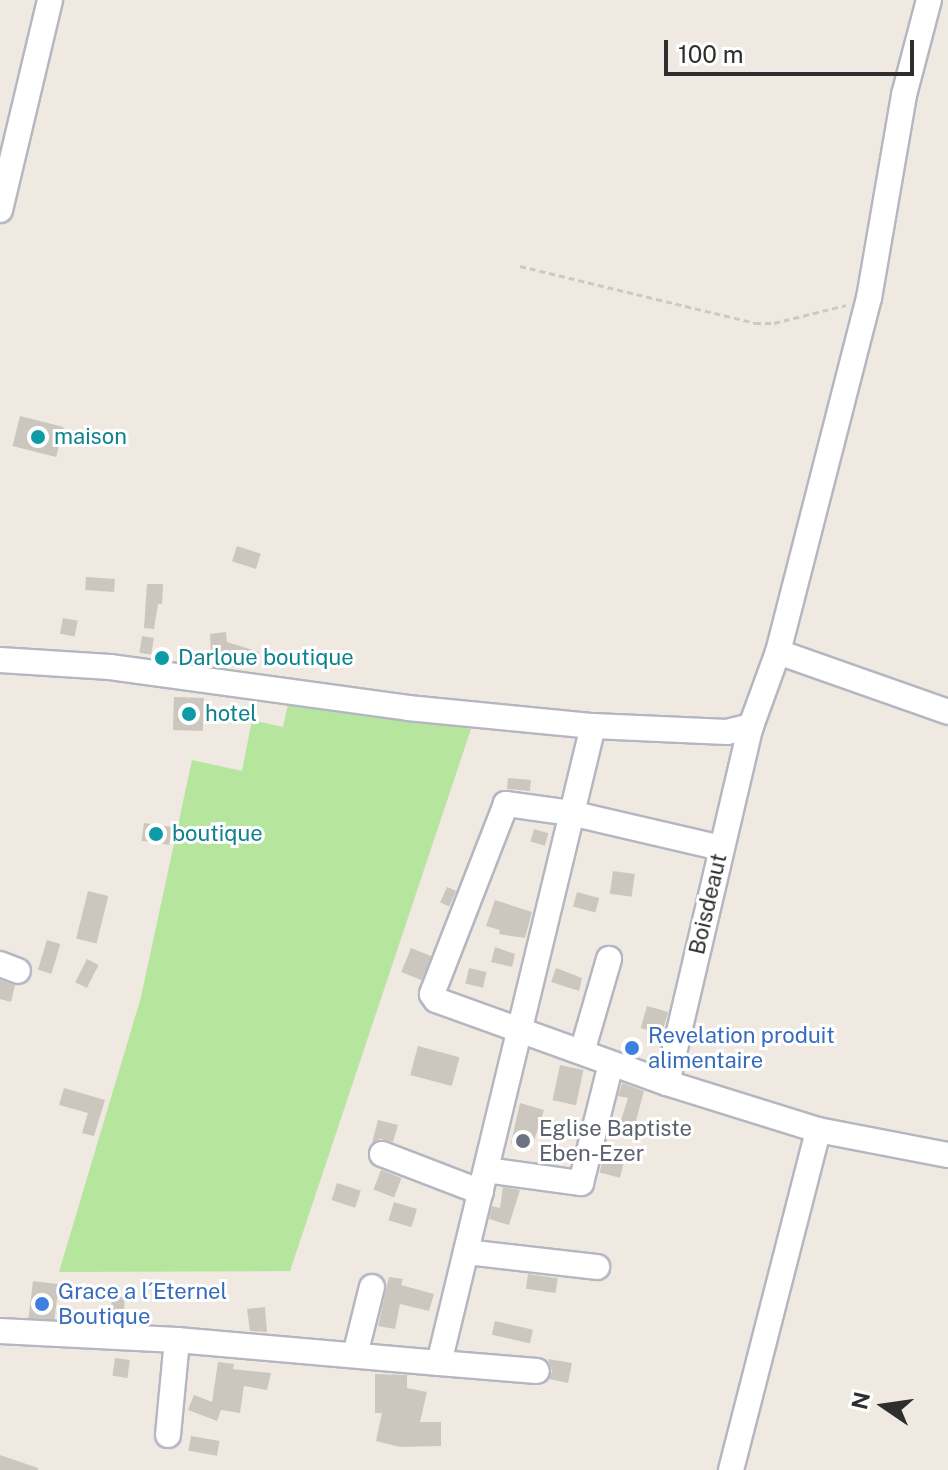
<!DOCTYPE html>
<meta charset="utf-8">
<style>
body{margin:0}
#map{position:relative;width:948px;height:1470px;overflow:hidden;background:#efe9e1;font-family:"Public Sans",sans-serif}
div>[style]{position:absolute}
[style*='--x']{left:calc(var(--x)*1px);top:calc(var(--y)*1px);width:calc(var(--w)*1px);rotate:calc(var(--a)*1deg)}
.green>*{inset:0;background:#b6e59e}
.building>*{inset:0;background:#cbc7bf;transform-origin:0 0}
.path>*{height:3px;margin-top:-1.5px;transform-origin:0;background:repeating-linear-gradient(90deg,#c9c9c9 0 6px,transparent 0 10px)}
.roads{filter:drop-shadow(2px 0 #b4b7c1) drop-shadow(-2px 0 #b4b7c1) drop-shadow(0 2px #b4b7c1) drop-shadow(0 -2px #b4b7c1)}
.minor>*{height:24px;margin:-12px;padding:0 12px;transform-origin:12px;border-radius:12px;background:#fff}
.dots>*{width:22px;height:22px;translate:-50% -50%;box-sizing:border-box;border:4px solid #fff;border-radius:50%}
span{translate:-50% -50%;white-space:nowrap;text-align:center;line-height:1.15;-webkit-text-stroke:6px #fff;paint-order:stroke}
.culture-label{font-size:22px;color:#0d838f}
.left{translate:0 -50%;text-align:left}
.street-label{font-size:22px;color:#2e2e2e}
.shop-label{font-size:22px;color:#366cbe}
.worship-label{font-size:22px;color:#5b616d}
.north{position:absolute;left:844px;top:1366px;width:80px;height:80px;-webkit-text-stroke:6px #fff;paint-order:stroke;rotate:283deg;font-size:22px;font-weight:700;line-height:32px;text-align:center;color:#2e2e2e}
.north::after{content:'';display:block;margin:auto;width:28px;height:36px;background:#2e2e2e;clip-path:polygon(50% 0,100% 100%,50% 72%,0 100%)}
.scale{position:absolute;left:664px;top:40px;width:250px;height:36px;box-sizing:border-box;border:4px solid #2e2e2e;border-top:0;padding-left:10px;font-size:24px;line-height:28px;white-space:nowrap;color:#2e2e2e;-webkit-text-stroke:6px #fff;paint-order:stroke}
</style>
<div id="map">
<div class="green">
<div style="clip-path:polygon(290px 695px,471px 729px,290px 1271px,59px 1272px,141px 997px,192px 760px,242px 771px,252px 720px,283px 727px)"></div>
</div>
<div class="building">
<div style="left:20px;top:416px;width:45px;height:31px;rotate:14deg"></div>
<div style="left:237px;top:546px;width:25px;height:16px;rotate:18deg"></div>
<div style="left:86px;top:577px;width:29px;height:13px;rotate:4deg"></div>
<div style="clip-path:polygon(147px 584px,163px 584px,162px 604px,158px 604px,154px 629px,144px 628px)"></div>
<div style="left:63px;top:618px;width:15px;height:16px;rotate:11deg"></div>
<div style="clip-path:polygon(226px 632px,227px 642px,259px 652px,255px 666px,240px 661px,243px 652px,211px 654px,210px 634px)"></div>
<div style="left:142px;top:636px;width:12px;height:17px;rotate:9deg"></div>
<div style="left:174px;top:697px;width:30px;height:33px;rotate:2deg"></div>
<div style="left:508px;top:778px;width:23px;height:11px;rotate:5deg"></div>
<div style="left:144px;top:823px;width:28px;height:18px;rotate:8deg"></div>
<div style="left:534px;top:829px;width:15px;height:13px;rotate:16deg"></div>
<div style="left:613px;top:871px;width:22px;height:23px;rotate:8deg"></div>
<div style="left:447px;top:887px;width:10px;height:17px;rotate:24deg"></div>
<div style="left:88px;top:891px;width:21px;height:49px;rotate:14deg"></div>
<div style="left:577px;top:892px;width:23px;height:15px;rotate:15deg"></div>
<div style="clip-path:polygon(495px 900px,532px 912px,525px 938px,499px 934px,500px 930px,486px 926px)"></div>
<div style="left:47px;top:940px;width:14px;height:31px;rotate:17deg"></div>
<div style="clip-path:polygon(495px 947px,515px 954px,512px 967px,491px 962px)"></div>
<div style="left:411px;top:948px;width:22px;height:26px;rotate:22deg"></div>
<div style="left:87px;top:959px;width:13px;height:26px;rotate:27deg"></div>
<div style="left:469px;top:968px;width:18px;height:16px;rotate:13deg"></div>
<div style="clip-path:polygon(556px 968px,582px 978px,579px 991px,551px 982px)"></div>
<div style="clip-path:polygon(0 980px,15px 985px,11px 1002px,0 999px)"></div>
<div style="left:647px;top:1006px;width:22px;height:23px;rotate:16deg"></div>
<div style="left:418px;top:1046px;width:43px;height:30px;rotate:15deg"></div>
<div style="left:560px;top:1065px;width:24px;height:36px;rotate:12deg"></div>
<div style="clip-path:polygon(622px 1083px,644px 1091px,634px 1128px,620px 1123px,628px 1098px,618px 1096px)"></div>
<div style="clip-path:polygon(64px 1088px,105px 1100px,94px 1136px,82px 1133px,88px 1113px,59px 1105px)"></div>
<div style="clip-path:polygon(520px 1103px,544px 1110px,531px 1150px,511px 1143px)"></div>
<div style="clip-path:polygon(378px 1120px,398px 1125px,393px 1142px,380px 1139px,372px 1143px)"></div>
<div style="left:603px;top:1159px;width:21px;height:14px;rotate:14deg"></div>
<div style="left:381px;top:1170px;width:22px;height:21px;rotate:21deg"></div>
<div style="left:337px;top:1183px;width:25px;height:18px;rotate:18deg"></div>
<div style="clip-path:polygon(503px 1187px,520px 1190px,509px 1225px,489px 1219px,492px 1206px,500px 1208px)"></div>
<div style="left:394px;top:1202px;width:24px;height:19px;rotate:17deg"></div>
<div style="left:528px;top:1274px;width:30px;height:15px;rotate:8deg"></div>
<div style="clip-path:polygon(389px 1277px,403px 1279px,401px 1285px,434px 1294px,429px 1311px,400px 1304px,395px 1329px,378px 1326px)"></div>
<div style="left:33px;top:1281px;width:26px;height:37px;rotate:7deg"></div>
<div style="left:112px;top:1296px;width:13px;height:20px;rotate:4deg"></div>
<div style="clip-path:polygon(265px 1307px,267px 1332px,250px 1331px,247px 1309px)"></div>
<div style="left:495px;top:1321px;width:39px;height:14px;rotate:13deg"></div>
<div style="left:115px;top:1358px;width:15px;height:18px;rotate:8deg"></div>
<div style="clip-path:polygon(548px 1359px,572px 1363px,568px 1383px,549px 1379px,552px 1371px)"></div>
<div style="clip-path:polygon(218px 1362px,234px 1364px,233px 1369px,271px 1373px,267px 1390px,244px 1386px,240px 1413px,221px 1410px,217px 1421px,188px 1410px,194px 1395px,212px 1402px)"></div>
<div style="clip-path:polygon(375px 1374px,407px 1375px,407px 1388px,427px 1392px,420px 1422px,441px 1422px,441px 1446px,400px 1447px,376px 1441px,382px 1413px,375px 1413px)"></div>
<div style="left:191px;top:1436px;width:29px;height:15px;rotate:10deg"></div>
<div style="clip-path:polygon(0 1455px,38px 1468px,38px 1470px,0 1470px)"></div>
</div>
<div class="path">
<div style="--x:520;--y:266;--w:242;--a:13.6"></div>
<div style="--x:755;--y:323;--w:19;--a:0"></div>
<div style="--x:774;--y:323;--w:74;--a:-14"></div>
</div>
<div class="roads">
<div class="minor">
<div style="--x:0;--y:210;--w:216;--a:-76.6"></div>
<div style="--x:778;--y:652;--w:180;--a:19.4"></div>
<div style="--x:0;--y:660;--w:110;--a:3.6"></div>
<div style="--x:110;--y:667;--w:301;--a:7.8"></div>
<div style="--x:408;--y:708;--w:186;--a:5.6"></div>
<div style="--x:593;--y:726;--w:134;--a:2.6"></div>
<div style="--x:727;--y:732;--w:25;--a:-14"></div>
<div style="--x:721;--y:848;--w:154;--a:-166.9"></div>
<div style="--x:571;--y:813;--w:66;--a:-172.1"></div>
<div style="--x:506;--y:804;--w:204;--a:111.3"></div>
<div style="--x:432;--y:994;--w:7;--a:56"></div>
<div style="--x:436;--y:1000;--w:245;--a:19.8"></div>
<div style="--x:667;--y:1083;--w:158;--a:17.3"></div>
<div style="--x:818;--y:1130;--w:132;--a:10.9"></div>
<div style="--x:0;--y:964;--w:19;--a:21"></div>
<div style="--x:582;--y:1052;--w:97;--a:-73.8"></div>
<div style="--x:667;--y:1083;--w:367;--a:-76.8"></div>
<div style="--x:751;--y:726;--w:79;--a:-70"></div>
<div style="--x:778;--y:652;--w:366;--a:-75.6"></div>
<div style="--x:869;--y:298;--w:206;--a:-80.2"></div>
<div style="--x:904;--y:95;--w:98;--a:-75.3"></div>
<div style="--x:382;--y:1154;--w:106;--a:21"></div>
<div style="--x:486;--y:1170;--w:96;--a:7.8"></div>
<div style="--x:581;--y:1183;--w:123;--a:-75.9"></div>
<div style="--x:466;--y:1252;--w:132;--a:6.5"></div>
<div style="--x:0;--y:1331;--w:177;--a:2.9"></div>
<div style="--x:177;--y:1340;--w:263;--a:5"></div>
<div style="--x:439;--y:1363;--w:655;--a:-76.41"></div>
<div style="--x:355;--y:1355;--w:70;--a:-76"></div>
<div style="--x:439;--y:1363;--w:98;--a:4.7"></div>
<div style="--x:168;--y:1435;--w:95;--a:-84.6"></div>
<div style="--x:731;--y:1470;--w:351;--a:-75.6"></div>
</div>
</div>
<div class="dots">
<div style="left:38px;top:437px;background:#0f9aa8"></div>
<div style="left:162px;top:658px;background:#0f9aa8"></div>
<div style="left:189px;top:714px;background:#0f9aa8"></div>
<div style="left:156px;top:834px;background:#0f9aa8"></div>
<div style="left:632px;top:1048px;background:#3f7fe0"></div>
<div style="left:523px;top:1141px;background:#6b7280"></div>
<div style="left:42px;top:1304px;background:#3f7fe0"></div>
</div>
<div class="culture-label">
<span class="left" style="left:54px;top:437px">maison</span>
<span class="left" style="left:178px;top:658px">Darloue boutique</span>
<span class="left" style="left:205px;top:714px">hotel</span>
<span class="left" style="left:172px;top:834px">boutique</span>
</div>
<div class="street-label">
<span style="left:708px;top:904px;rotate:-77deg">Boisdeaut</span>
</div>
<div class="shop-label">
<span class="left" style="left:648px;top:1048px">Revelation produit<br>alimentaire</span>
<span class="left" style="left:58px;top:1304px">Grace a l´Eternel<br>Boutique</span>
</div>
<div class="worship-label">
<span class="left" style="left:539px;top:1141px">Eglise Baptiste<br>Eben-Ezer</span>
</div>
<div class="north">N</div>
<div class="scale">100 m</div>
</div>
